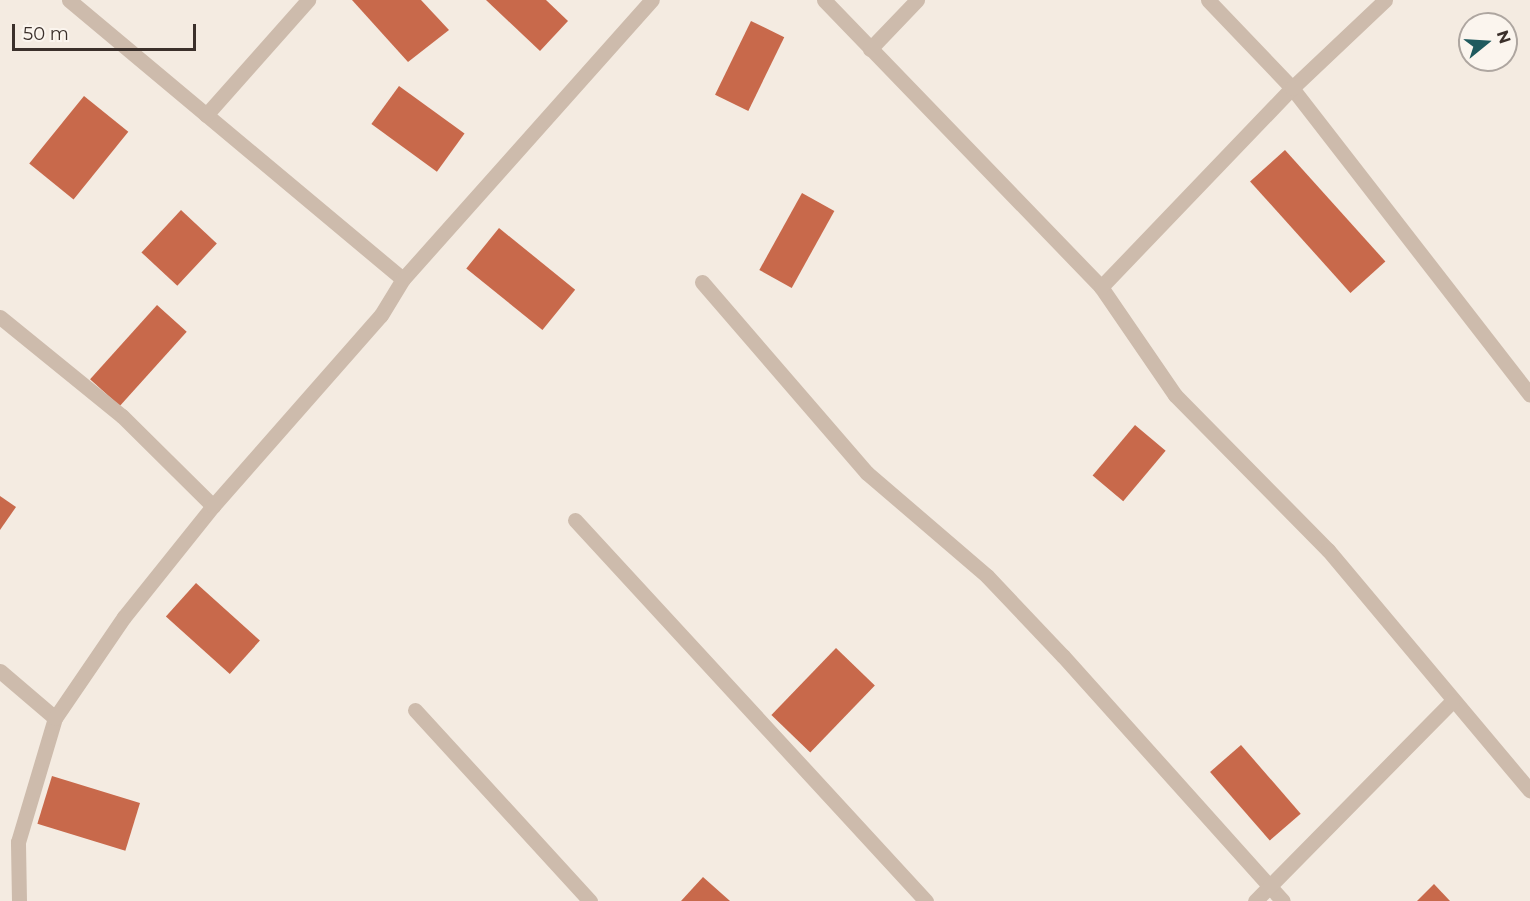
<!DOCTYPE html>
<style>
body{margin:0}
#map{position:relative;width:1530px;height:901px;overflow:hidden;background:#f4ebe1;font-family:Montserrat,sans-serif}
div>[style]{position:absolute}
[style*='--x']{left:calc(var(--x)*1px);top:calc(var(--y)*1px);width:calc(var(--w)*1px);rotate:calc(var(--a)*1deg)}
.building>*{inset:0;background:#c8694b;transform-origin:0 0}
.minor>*{height:15px;margin:-7.5px;padding:0 7.5px;transform-origin:7.5px;border-radius:7.5px;background:#cdbbac}
span{translate:-50% -50%;white-space:nowrap;text-align:center;line-height:1.15;-webkit-text-stroke:4.5px #fbf5ee;paint-order:stroke}
.north{position:absolute;left:1458px;top:12px;width:60px;height:60px;box-sizing:border-box;background:#fbf5ee;border:2px solid #aea6a0;border-radius:50%;rotate:72deg;font-size:16px;font-weight:700;line-height:24px;text-align:center;color:#3b302b}
.north::after{content:'';display:block;margin:auto;width:21px;height:27px;background:#1f5a5e;clip-path:polygon(50% 0,100% 100%,50% 72%,0 100%)}
.scale{position:absolute;left:12px;top:24px;width:184px;height:27px;box-sizing:border-box;border:3px solid #3b302b;border-top:0;padding-left:8px;font-size:18px;line-height:21px;white-space:nowrap;color:#3b302b;-webkit-text-stroke:4px #fbf5ee;paint-order:stroke}
</style>
<div id="map">
<div class="building">
<div style="clip-path:polygon(352px 0,421px 0,449px 30px,408px 62px)"></div>
<div style="clip-path:polygon(486px 0,546px 0,568px 21px,540px 51px)"></div>
<div style="left:751px;top:21px;width:37px;height:82px;rotate:26deg"></div>
<div style="left:399px;top:86px;width:81px;height:47px;rotate:36deg"></div>
<div style="left:84px;top:96px;width:57px;height:87px;rotate:39deg"></div>
<div style="left:1285px;top:150px;width:150px;height:47px;rotate:48deg"></div>
<div style="left:802px;top:193px;width:37px;height:88px;rotate:29deg"></div>
<div style="left:181px;top:210px;width:49px;height:58px;rotate:43deg"></div>
<div style="left:499px;top:228px;width:98px;height:52px;rotate:39deg"></div>
<div style="left:157px;top:305px;width:40px;height:100px;rotate:42deg"></div>
<div style="left:1135px;top:425px;width:40px;height:66px;rotate:40deg"></div>
<div style="clip-path:polygon(0 496px,16px 507px,0 530px)"></div>
<div style="left:196px;top:583px;width:86px;height:45px;rotate:42deg"></div>
<div style="left:836px;top:648px;width:54px;height:93px;rotate:44deg"></div>
<div style="left:1241px;top:745px;width:91px;height:41px;rotate:49deg"></div>
<div style="left:52px;top:776px;width:92px;height:50px;rotate:17deg"></div>
<div style="clip-path:polygon(703px 877px,730px 901px,681px 901px)"></div>
<div style="clip-path:polygon(1434px 884px,1450px 901px,1417px 901px)"></div>
</div>
<div class="minor">
<div style="--x:69;--y:0;--w:435;--a:39.9"></div>
<div style="--x:824;--y:0;--w:399;--a:46"></div>
<div style="--x:1101;--y:287;--w:131;--a:55.6"></div>
<div style="--x:1175;--y:395;--w:218;--a:45.4"></div>
<div style="--x:1328;--y:550;--w:314;--a:50"></div>
<div style="--x:1208;--y:0;--w:122;--a:46.3"></div>
<div style="--x:1292;--y:88;--w:388;--a:52.2"></div>
<div style="--x:870;--y:49;--w:68;--a:-46.2"></div>
<div style="--x:206;--y:115;--w:154;--a:-48.4"></div>
<div style="--x:702;--y:282;--w:252;--a:49.2"></div>
<div style="--x:867;--y:473;--w:158;--a:40.6"></div>
<div style="--x:987;--y:576;--w:110;--a:46.5"></div>
<div style="--x:1063;--y:656;--w:329;--a:48.1"></div>
<div style="--x:1101;--y:287;--w:276;--a:-46.2"></div>
<div style="--x:1292;--y:88;--w:128;--a:-43.4"></div>
<div style="--x:0;--y:317;--w:157;--a:39.1"></div>
<div style="--x:122;--y:416;--w:128;--a:44.7"></div>
<div style="--x:575;--y:520;--w:518;--a:47.35"></div>
<div style="--x:0;--y:671;--w:72;--a:40.5"></div>
<div style="--x:415;--y:710;--w:259;--a:47.5"></div>
<div style="--x:19;--y:901;--w:59;--a:-91"></div>
<div style="--x:18;--y:842;--w:129;--a:-73.4"></div>
<div style="--x:55;--y:718;--w:122;--a:-55.7"></div>
<div style="--x:124;--y:617;--w:142;--a:-51.3"></div>
<div style="--x:213;--y:506;--w:254;--a:-48.7"></div>
<div style="--x:381;--y:315;--w:42;--a:-58.6"></div>
<div style="--x:403;--y:279;--w:374;--a:-48.3"></div>
<div style="--x:1255;--y:901;--w:281;--a:-45.4"></div>
</div>
<div class="north">N</div>
<div class="scale">50 m</div>
</div>
